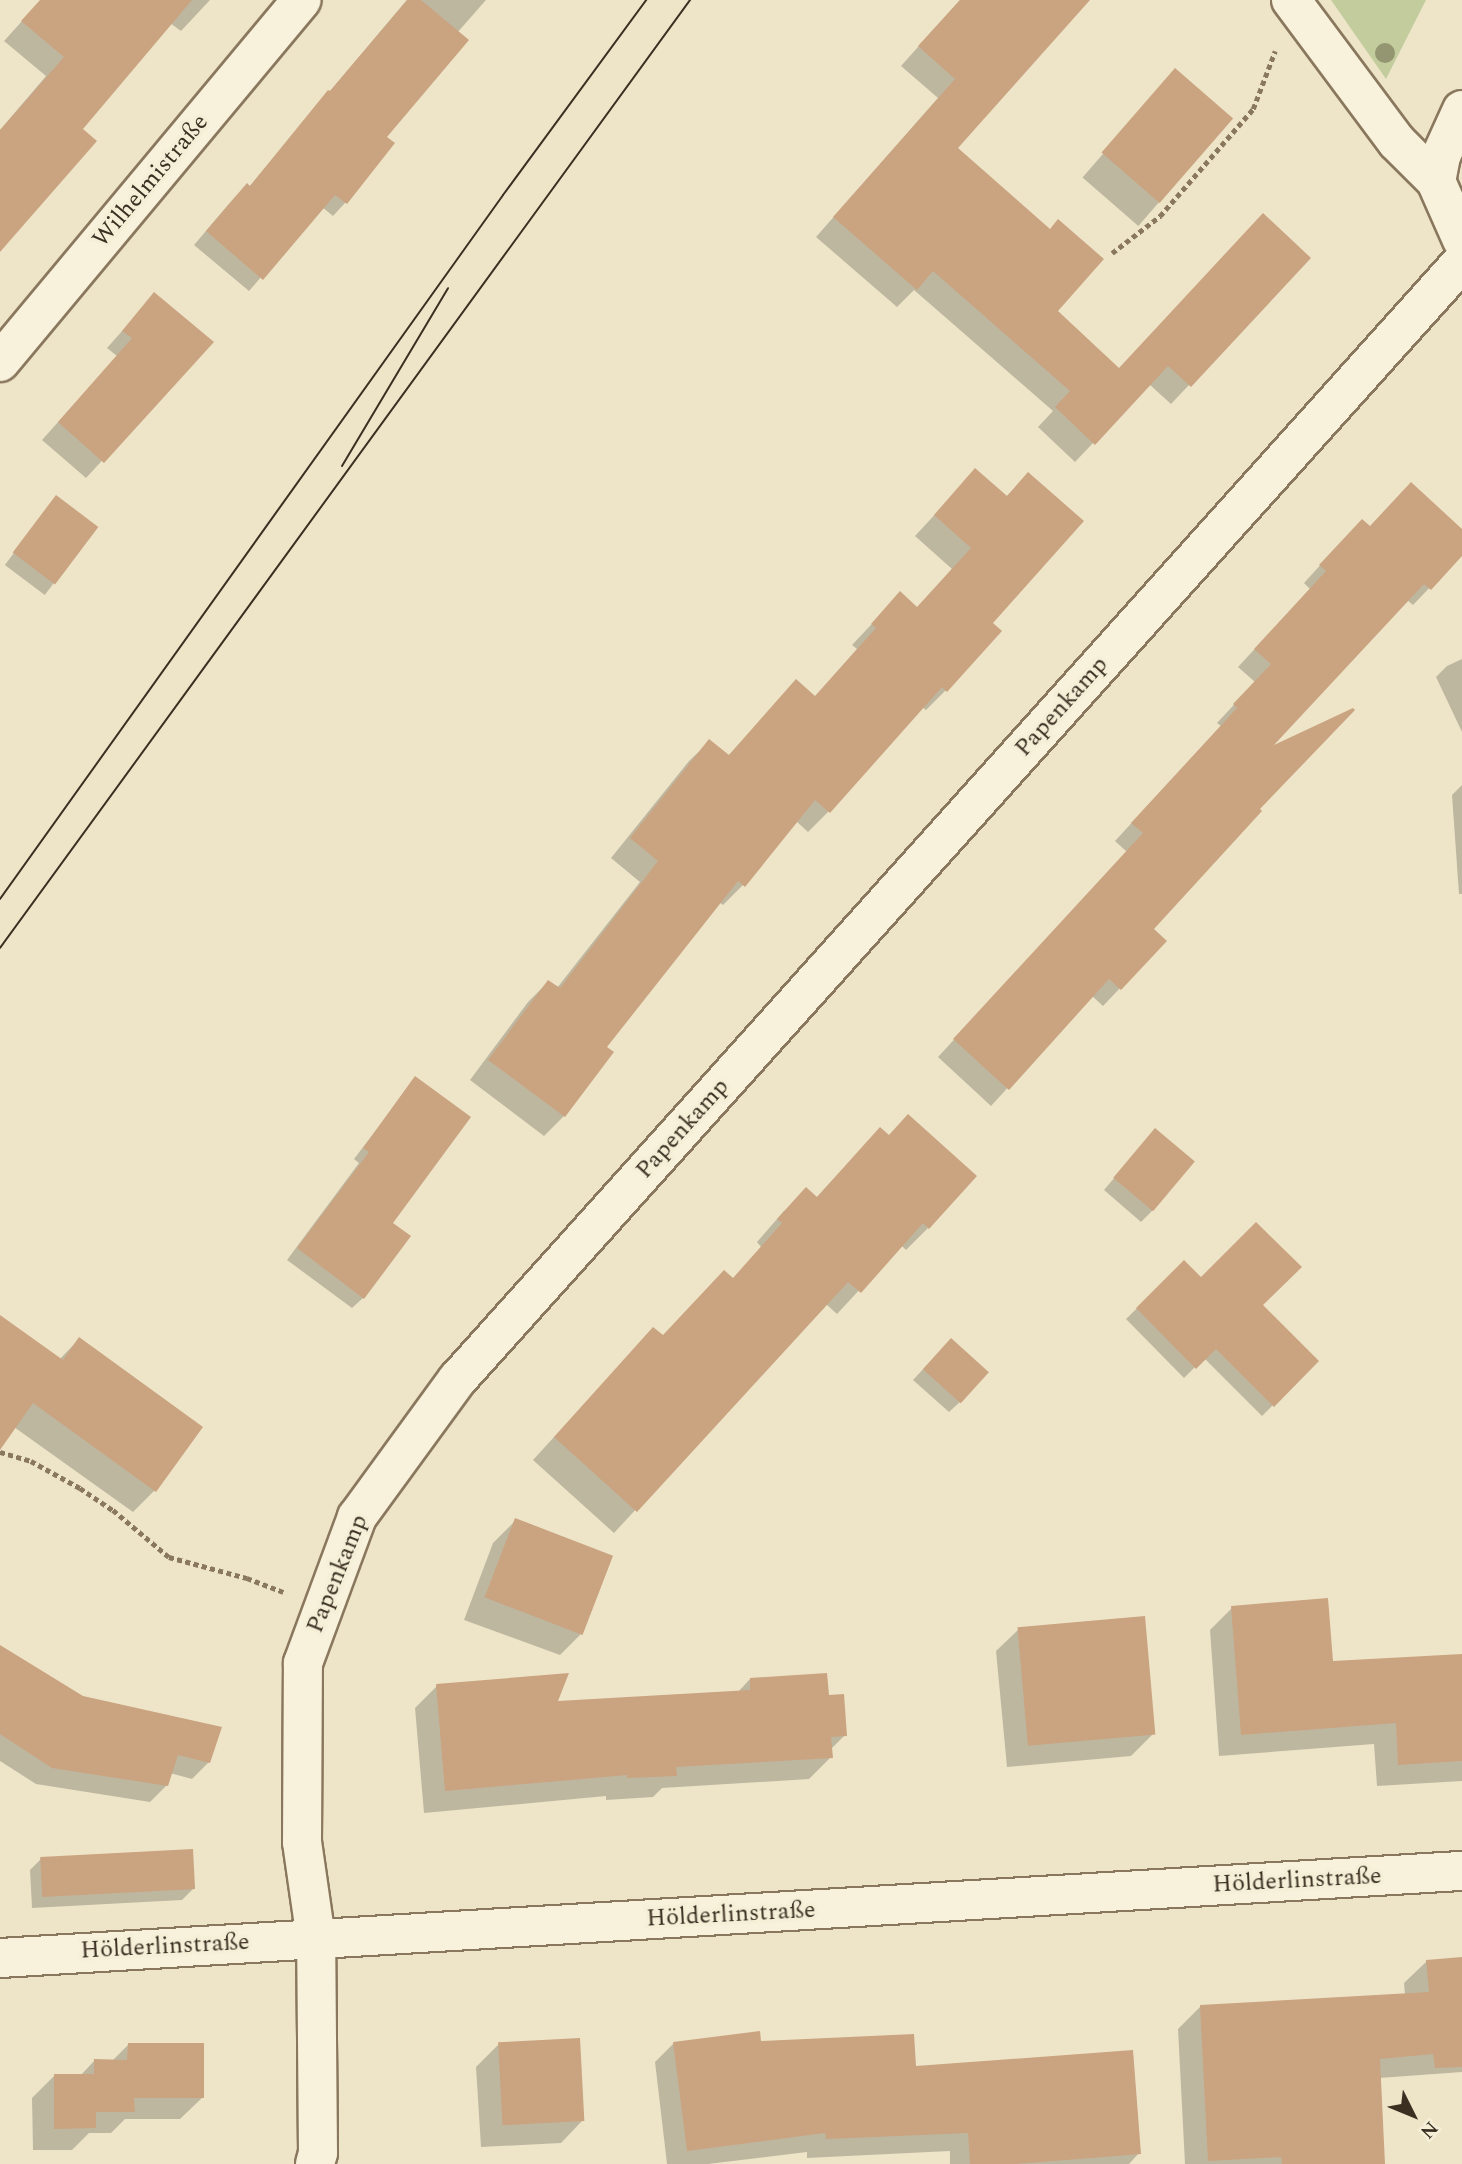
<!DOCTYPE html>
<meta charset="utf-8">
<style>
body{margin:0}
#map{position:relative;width:1462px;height:2164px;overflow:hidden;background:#eee5c9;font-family:Spectral,serif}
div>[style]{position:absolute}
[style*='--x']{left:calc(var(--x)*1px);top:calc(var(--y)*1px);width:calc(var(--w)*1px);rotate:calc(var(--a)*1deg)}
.green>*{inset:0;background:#c3cc9d}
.shadow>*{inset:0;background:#0003;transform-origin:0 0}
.building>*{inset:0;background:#caa380;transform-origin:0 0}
.path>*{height:4.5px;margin-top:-2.25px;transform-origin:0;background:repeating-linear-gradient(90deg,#8a785e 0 5px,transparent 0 8.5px)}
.roads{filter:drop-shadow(2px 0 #8a785e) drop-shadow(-2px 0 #8a785e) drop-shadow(0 2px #8a785e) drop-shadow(0 -2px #8a785e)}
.minor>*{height:38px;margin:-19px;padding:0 19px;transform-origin:19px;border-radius:19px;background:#f8f2dc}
.tram>*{height:2px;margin:-1px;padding:0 1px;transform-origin:1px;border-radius:1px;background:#3b2f21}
.trees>*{width:20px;height:20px;margin:-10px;border-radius:50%;background:#939670}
span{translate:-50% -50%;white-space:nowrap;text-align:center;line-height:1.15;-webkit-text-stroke:7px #f5efd8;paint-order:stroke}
.street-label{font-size:24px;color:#3b2f21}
.north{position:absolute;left:1378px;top:2080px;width:70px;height:70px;-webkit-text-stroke:5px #f5efd8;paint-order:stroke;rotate:133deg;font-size:19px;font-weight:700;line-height:28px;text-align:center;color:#3b2f21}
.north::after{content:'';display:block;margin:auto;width:24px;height:32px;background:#3b2f21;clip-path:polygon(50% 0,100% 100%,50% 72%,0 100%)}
</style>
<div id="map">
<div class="green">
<div style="clip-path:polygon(1331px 0,1426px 0,1386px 79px)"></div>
</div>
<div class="shadow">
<div style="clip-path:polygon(41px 0,210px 0,181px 31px,170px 23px,81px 129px,0 250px,0 130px,46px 76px,4px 41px)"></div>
<div style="clip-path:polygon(407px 0,486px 0,457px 33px,384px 137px,393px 144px,345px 203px,333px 216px,322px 207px,249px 291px,194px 245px,234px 198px,247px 185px,249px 187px)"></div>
<div style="clip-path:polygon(960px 0,1088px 0,955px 148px,1056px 312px,1118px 370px,1309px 258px,1171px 404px,1149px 384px,1075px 462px,1038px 427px,1053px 411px,914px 290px,897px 307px,816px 237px,938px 98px,901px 66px)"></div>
<div style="left:1175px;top:71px;width:74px;height:141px;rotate:41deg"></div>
<div style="clip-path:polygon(154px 295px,212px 342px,86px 478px,42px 440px,117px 356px,107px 348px)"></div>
<div style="clip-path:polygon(975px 471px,1006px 497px,1028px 474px,991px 623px,946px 690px,926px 710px,922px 707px,828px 812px,808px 832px,796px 821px,743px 885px,723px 905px,719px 902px,605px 1047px,564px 1116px,544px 1136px,470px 1080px,528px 1002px,548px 982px,557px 988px,640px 882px,611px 858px,689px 761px,709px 742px,727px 757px,796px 682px,814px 698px,857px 649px,852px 645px,900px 594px,916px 609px,952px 569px,915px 536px)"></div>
<div style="left:56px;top:497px;width:50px;height:85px;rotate:37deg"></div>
<div style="clip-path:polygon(1369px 528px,1462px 532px,1462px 554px,1413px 605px,1407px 600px,1267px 750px,1152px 929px,1165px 941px,1103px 1006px,1092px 996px,991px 1106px,938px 1057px,1127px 852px,1115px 841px,1221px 726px,1217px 723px,1255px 682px,1238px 667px,1310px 589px,1304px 583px,1345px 538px)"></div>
<div style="clip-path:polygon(1462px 659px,1462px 732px,1436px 677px,1447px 666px)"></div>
<div style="clip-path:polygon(1462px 785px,1462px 894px,1459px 894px,1452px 795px)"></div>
<div style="clip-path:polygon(415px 1079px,391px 1223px,363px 1298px,352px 1308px,287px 1260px,359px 1163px,354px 1159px)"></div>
<div style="clip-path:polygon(880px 1129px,928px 1228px,906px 1250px,901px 1245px,837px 1314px,826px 1304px,614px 1533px,533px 1460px,653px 1329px,662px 1337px,732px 1280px,761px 1247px,757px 1242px,784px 1211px,816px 1198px)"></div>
<div style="clip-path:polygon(1155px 1130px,1152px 1211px,1141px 1222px,1104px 1190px)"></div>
<div style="clip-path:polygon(1184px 1262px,1201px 1279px,1261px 1305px,1317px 1361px,1262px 1416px,1204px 1358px,1184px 1378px,1126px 1319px)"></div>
<div style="clip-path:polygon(0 1317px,59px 1360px,79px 1339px,155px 1490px,133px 1512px,14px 1427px,0 1442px)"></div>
<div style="clip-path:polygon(940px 1351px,960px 1402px,949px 1412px,913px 1380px)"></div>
<div style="clip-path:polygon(515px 1521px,582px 1633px,560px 1655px,464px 1620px,493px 1543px)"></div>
<div style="clip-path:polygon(1232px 1608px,1332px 1663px,1462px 1655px,1462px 1781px,1377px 1786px,1374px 1744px,1219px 1756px,1210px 1630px)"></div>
<div style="clip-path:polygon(1019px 1629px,1153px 1734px,1131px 1756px,1007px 1767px,996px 1651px)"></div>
<div style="clip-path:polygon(0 1647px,82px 1697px,209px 1762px,192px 1779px,170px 1773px,167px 1785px,150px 1802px,36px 1784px,0 1761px)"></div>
<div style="clip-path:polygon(750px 1679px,827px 1696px,845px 1735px,830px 1750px,831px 1757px,809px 1779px,662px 1788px,653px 1797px,606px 1800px,606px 1796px,424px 1813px,415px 1708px,437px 1686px,556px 1702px,737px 1693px)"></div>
<div style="clip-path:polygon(41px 1859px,193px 1889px,182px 1900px,32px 1908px,30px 1870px)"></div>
<div style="clip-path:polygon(1462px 1958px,1462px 2072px,1379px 2078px,1383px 2164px,1185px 2164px,1178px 2029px,1200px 2007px,1405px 1995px,1404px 1983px,1427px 1961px)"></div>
<div style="clip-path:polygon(674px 2043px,914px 2068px,1139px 2153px,1129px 2164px,950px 2164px,950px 2151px,807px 2158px,807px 2152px,708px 2164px,667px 2164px,655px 2062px)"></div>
<div style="clip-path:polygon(128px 2045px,203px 2097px,180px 2119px,125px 2119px,111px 2133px,89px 2133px,72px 2150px,33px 2150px,32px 2098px,54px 2076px,80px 2076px,94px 2061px,112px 2061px)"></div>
<div style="clip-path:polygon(498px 2045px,583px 2120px,561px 2143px,481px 2147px,476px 2067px)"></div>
</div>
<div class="building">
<div style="clip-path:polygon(40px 0,192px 0,83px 129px,97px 141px,0 252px,0 130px,64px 57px,21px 21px)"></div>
<div style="clip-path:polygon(407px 0,421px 0,469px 40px,387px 137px,395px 143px,347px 204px,335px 195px,263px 280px,206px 231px,247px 183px,250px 186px,328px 90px,330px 91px)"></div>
<div style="clip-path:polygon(960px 0,1090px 0,958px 148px,1050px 229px,1058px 219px,1104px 259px,1058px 311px,1119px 368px,1263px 213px,1311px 258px,1191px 387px,1168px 366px,1095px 445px,1055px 407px,1070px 391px,933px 271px,917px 290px,833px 217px,955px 79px,918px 46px)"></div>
<div style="left:1175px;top:68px;width:77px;height:112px;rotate:41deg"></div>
<div style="clip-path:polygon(154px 292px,214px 342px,104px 463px,58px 422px,132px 338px,122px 331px)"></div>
<div style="clip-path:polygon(975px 468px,1007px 496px,1028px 472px,1084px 521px,993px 623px,1002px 631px,947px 692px,942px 687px,830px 813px,815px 800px,745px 887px,738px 881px,607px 1047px,614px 1052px,565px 1117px,488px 1060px,548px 980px,560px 988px,658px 861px,630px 838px,709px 739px,729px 755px,796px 679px,815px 696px,876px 628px,871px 624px,900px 591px,917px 607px,971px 548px,934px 515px)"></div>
<div style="clip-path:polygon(1411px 482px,1462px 529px,1462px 556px,1431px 590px,1424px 584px,1274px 745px,1353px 708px,1355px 710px,1260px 809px,1262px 811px,1154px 929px,1167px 941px,1121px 990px,1109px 979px,1009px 1090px,953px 1039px,1143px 833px,1131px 823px,1237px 708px,1233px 704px,1271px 664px,1254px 649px,1326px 571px,1319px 565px,1362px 519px,1370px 526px)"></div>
<div style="left:56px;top:495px;width:53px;height:72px;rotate:37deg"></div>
<div style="clip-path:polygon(415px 1076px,471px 1117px,393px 1223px,411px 1236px,364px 1299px,297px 1248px,369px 1152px,363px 1148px)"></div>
<div style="clip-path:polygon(908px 1114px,977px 1176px,929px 1229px,923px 1223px,861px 1293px,848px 1282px,637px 1512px,554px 1437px,653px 1327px,663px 1335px,724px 1270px,733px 1278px,782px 1223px,777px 1219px,806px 1187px,817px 1197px,880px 1127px,889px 1135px)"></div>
<div style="left:1155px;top:1128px;width:52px;height:65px;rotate:40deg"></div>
<div style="clip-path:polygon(1256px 1222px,1302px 1267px,1263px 1305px,1319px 1361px,1274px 1407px,1216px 1349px,1196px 1369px,1136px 1308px,1184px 1260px,1201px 1277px)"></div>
<div style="clip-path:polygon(0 1315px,63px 1360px,79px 1337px,203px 1427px,156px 1492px,33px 1403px,0 1450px)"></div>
<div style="left:951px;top:1338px;width:51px;height:42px;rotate:42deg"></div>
<div style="left:515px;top:1518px;width:105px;height:85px;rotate:21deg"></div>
<div style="clip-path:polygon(1328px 1598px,1333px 1661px,1462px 1654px,1462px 1761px,1398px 1765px,1396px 1723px,1241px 1735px,1231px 1606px)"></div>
<div style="left:1145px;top:1616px;width:119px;height:128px;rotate:85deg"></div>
<div style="clip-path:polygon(0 1645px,83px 1696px,222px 1727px,210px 1763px,178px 1755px,168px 1786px,52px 1768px,0 1734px)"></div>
<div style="clip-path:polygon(569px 1673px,558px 1701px,750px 1690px,750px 1678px,827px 1673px,829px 1695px,844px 1694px,847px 1736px,831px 1737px,833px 1758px,676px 1767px,677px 1776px,627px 1778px,627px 1775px,445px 1791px,436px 1684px)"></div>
<div style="left:193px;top:1849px;width:40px;height:153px;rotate:87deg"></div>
<div style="clip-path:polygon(1462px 1957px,1462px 2067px,1435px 2068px,1433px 2054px,1380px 2059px,1385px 2164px,1282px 2164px,1281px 2157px,1208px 2161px,1200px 2005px,1429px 1992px,1426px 1960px)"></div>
<div style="clip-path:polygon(760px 2031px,761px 2041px,914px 2034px,916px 2066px,1133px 2050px,1141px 2154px,1016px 2164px,970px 2164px,968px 2133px,826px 2139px,825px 2133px,687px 2151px,673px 2042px)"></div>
<div style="left:580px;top:2038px;width:83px;height:82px;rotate:87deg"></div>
<div style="clip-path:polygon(128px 2043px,204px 2043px,204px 2098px,134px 2098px,135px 2112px,96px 2112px,96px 2128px,54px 2129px,54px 2074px,94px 2074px,94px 2059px,127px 2060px)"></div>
</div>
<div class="path">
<div style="--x:1112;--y:253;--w:61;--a:-37.6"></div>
<div style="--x:1160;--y:216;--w:142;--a:-49"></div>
<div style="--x:1253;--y:109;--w:62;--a:-69.2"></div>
<div style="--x:0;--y:1452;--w:32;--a:16"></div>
<div style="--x:31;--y:1461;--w:56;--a:28.9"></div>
<div style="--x:80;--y:1488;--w:40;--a:34"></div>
<div style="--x:113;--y:1510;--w:73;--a:40"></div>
<div style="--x:169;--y:1557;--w:81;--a:15.1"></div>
<div style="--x:247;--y:1578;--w:39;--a:21"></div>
</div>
<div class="roads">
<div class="minor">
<div style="--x:1291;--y:0;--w:177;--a:53.3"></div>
<div style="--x:1397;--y:142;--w:55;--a:45"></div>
<div style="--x:1462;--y:110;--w:51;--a:114.5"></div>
<div style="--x:1441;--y:156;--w:25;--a:101"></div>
<div style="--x:1436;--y:181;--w:64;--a:66.2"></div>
<div style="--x:0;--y:362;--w:471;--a:-50.2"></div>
<div style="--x:0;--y:1958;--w:1465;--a:-3.41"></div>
<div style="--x:315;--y:2164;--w:11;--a:-75"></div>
<div style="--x:318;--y:2153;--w:214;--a:-90.5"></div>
<div style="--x:316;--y:1939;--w:98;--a:-98.2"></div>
<div style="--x:302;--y:1842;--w:179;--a:-89.7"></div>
<div style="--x:303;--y:1663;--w:156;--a:-69.7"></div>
<div style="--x:357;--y:1517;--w:170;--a:-53.9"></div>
<div style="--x:457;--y:1380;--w:1503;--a:-48.05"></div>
</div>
</div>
<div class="tram">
<div style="--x:342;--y:466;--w:207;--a:-59.2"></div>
<div style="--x:0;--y:899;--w:865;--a:-54.45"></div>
<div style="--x:503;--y:195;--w:242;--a:-53.7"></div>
<div style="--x:0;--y:948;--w:1173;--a:-53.95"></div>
</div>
<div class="trees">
<div style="left:1385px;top:53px"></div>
</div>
<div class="street-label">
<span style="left:151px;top:181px;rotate:-50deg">Wilhelmistraße</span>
<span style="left:1062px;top:707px;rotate:-48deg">Papenkamp</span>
<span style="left:683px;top:1129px;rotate:-48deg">Papenkamp</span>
<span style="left:338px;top:1574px;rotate:-68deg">Papenkamp</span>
<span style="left:1297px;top:1881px;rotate:-3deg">Hölderlinstraße</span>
<span style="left:731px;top:1915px;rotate:-3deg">Hölderlinstraße</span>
<span style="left:165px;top:1947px;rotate:-3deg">Hölderlinstraße</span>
</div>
<div class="north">N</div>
</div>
